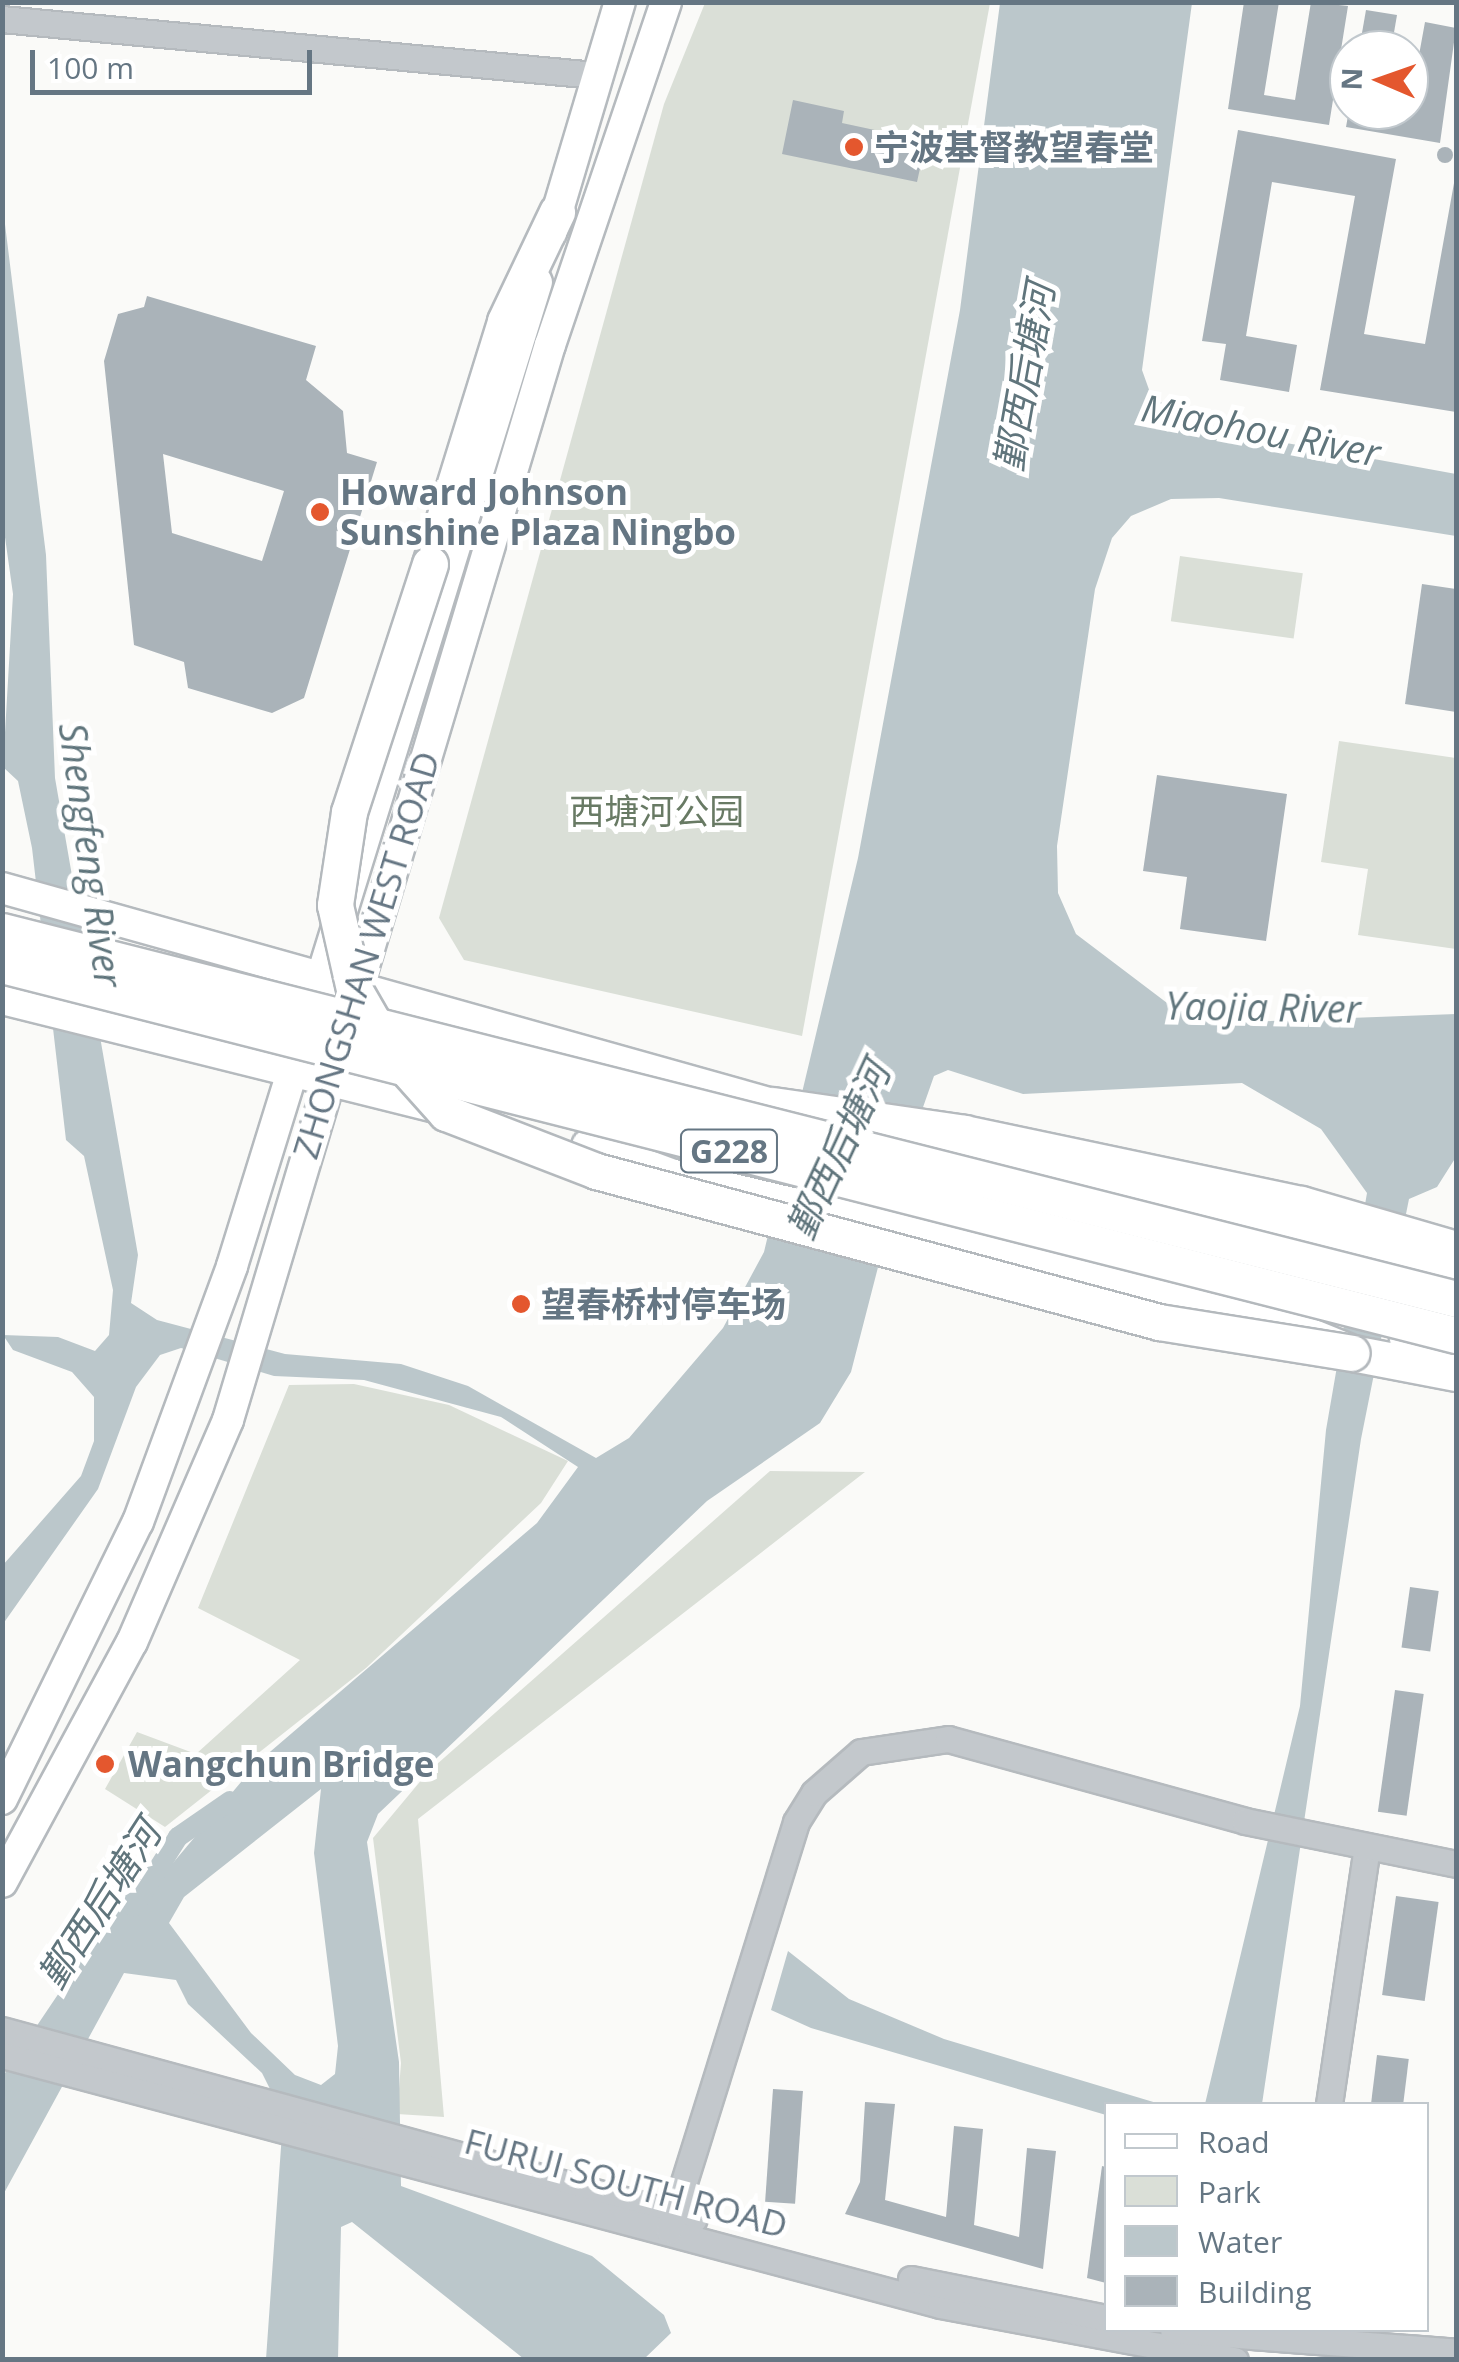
<!DOCTYPE html>
<meta charset="utf-8">
<style>
body{margin:0}
#map{position:relative;width:1459px;height:2362px;overflow:hidden;background:#fafaf8;font-family:"Open Sans","Noto Sans SC",sans-serif}
div>[style]{position:absolute}
[style*='--x']{left:calc(var(--x)*1px);top:calc(var(--y)*1px);width:calc(var(--w)*1px);rotate:calc(var(--a)*1deg)}
.green>*{inset:0;background:#dadfd7;transform-origin:0 0}
.water>*{inset:0;background:#bbc7cb}
.canal>*{height:20px;margin:-10px;padding:0 10px;transform-origin:10px;border-radius:10px;background:#bbc7cb}
.building>*{inset:0;background:#aab3b9;transform-origin:0 0}
.round{border-radius:50%}
.roads{filter:drop-shadow(2px 0 #b5babe) drop-shadow(-2px 0 #b5babe) drop-shadow(0 2px #b5babe) drop-shadow(0 -2px #b5babe)}
.minor>*{height:25px;margin:-12.5px;padding:0 12.5px;transform-origin:12.5px;border-radius:12.5px;background:#c3c8cc}
.major>*{height:30px;margin:-15px;padding:0 15px;transform-origin:15px;border-radius:15px;background:#fff}
.highway>*{height:35px;margin:-17.5px;padding:0 17.5px;transform-origin:17.5px;border-radius:17.5px;background:#fff}
.bridges{filter:drop-shadow(2px 0 #b4b9bd) drop-shadow(-2px 0 #b4b9bd) drop-shadow(0 2px #b4b9bd) drop-shadow(0 -2px #b4b9bd)}
.highway-bridge>*{height:35px;margin:-17.5px;padding:0 17.5px;transform-origin:17.5px;border-radius:17.5px;background:#fff}
.dots>*{width:28px;height:28px;translate:-50% -50%;box-sizing:border-box;border:5px solid #fff;border-radius:50%}
span{translate:-50% -50%;white-space:nowrap;text-align:center;line-height:1.15;-webkit-text-stroke:10px #fff;paint-order:stroke}
.shield-label span{padding:2px 8px;background:#fff;border:2px solid;border-radius:8px;-webkit-text-stroke-width:0}
.shield-label{font-size:32px;color:#657683;font-weight:700}
.poi-label{font-size:35px;color:#657683;font-weight:700}
.left{translate:0 -50%;text-align:left}
.park-label{font-size:35px;color:#687a64}
.street-label{font-size:35px;color:#657683}
.water-label{font-size:38px;color:#60757c;font-style:italic}
.frame{position:absolute;inset:0;border:5px solid #657683;pointer-events:none}
.legend{position:absolute;left:1104px;top:2102px;width:325px;height:230px;box-sizing:border-box;background:#fff;border:2px solid #c1c8cd;margin:0;padding:12px 18px;list-style:none;font-size:30px;color:#657683}
.legend li{display:flex;align-items:center;gap:20px;height:50px}
.legend b{width:50px;border:2px solid #c1c8cd}
.north{position:absolute;left:1329px;top:30px;width:100px;height:100px;box-sizing:border-box;background:#fff;border:2px solid #c1c8cd;border-radius:50%;rotate:272deg;font-size:28px;font-weight:700;line-height:40px;text-align:center;color:#657683}
.north::after{content:'';display:block;margin:auto;width:35px;height:45px;background:#e4572e;clip-path:polygon(50% 0,100% 100%,50% 72%,0 100%)}
.scale{position:absolute;left:30px;top:50px;width:282px;height:45px;box-sizing:border-box;border:5px solid #657683;border-top:0;padding-left:12px;font-size:30px;line-height:35px;white-space:nowrap;color:#657683;-webkit-text-stroke:8px #fff;paint-order:stroke}
</style>
<div id="map">
<div class="green">
<div style="clip-path:polygon(705px 3px,990px 3px,802px 1036px,464px 960px,439px 918px,664px 104px)"></div>
<div style="left:1180px;top:556px;width:124px;height:66px;rotate:8deg"></div>
<div style="clip-path:polygon(1339px 741px,1456px 758px,1456px 949px,1358px 935px,1368px 869px,1321px 862px)"></div>
<div style="clip-path:polygon(354px 1384px,449px 1405px,568px 1461px,541px 1503px,366px 1668px,165px 1827px,105px 1789px,137px 1732px,196px 1754px,300px 1660px,198px 1608px,289px 1385px)"></div>
<div style="clip-path:polygon(770px 1471px,865px 1472px,418px 1819px,444px 2117px,397px 2114px,401px 2063px,373px 1838px,428px 1772px)"></div>
</div>
<div class="water">
<div style="clip-path:polygon(evenodd,1000px 3px,1192px 3px,1142px 370px,1152px 398px,1220px 431px,1456px 474px,1456px 536px,1219px 498px,1171px 499px,1131px 516px,1112px 538px,1095px 589px,1057px 846px,1058px 893px,1076px 934px,1175px 1009px,1218px 1023px,1456px 1014px,1456px 1157px,1437px 1187px,1409px 1199px,1361px 1439px,1262px 2104px,1205px 2104px,1300px 1706px,1326px 1430px,1367px 1193px,1321px 1129px,1242px 1083px,1023px 1094px,948px 1070px,934px 1076px,909px 1147px,851px 1372px,820px 1423px,707px 1501px,378px 1814px,367px 1842px,399px 2062px,401px 2186px,592px 2256px,664px 2315px,671px 2333px,644px 2359px,524px 2359px,352px 2222px,341px 2227px,338px 2359px,266px 2359px,282px 2133px,276px 2101px,262px 2073px,188px 2004px,176px 1980px,124px 1973px,3px 2195px,3px 2076px,129px 1889px,157px 1882px,257px 1763px,537px 1523px,578px 1467px,501px 1417px,364px 1380px,274px 1376px,181px 1348px,160px 1355px,136px 1387px,98px 1489px,3px 1624px,3px 1565px,81px 1476px,94px 1441px,94px 1397px,72px 1372px,13px 1350px,3px 1335px,58px 1337px,95px 1351px,109px 1335px,113px 1290px,84px 1156px,66px 1140px,32px 848px,18px 781px,3px 767px,13px 594px,2px 516px,2px 200px,46px 555px,55px 778px,138px 1255px,131px 1303px,157px 1320px,285px 1354px,401px 1364px,468px 1386px,596px 1458px,629px 1438px,723px 1328px,764px 1252px,858px 858px,960px 310px,1000px 3px,321px 1789px,314px 1853px,338px 2046px,335px 2074px,321px 2085px,295px 2075px,251px 2033px,169px 1923px,184px 1897px,321px 1789px)"></div>
<div style="clip-path:polygon(788px 1951px,849px 1999px,944px 2039px,1160px 2104px,1106px 2104px,1106px 2115px,811px 2028px,771px 2010px)"></div>
</div>
<div class="canal">
<div style="--x:134;--y:1907;--w:83;--a:-57.8"></div>
<div style="--x:178;--y:1837;--w:63;--a:-34.7"></div>
</div>
<div class="building">
<div style="clip-path:polygon(1244px 2px,1279px 2px,1264px 95px,1295px 100px,1311px 2px,1348px 6px,1329px 125px,1228px 109px)"></div>
<div style="clip-path:polygon(1366px 10px,1397px 15px,1391px 50px,1359px 50px)"></div>
<div style="clip-path:polygon(1425px 22px,1456px 28px,1440px 143px,1346px 127px,1349px 110px,1409px 110px)"></div>
<div style="clip-path:polygon(793px 100px,844px 111px,842px 123px,926px 141px,917px 182px,782px 154px)"></div>
<div style="clip-path:polygon(1238px 130px,1396px 159px,1364px 334px,1425px 344px,1456px 172px,1456px 412px,1320px 390px,1355px 196px,1272px 182px,1246px 336px,1297px 345px,1289px 392px,1220px 380px,1226px 344px,1202px 341px)"></div>
<div class="round" style="left:1437px;top:147px;width:16px;height:16px"></div>
<div style="clip-path:polygon(evenodd,147px 296px,316px 346px,306px 380px,343px 411px,347px 453px,377px 462px,304px 698px,272px 713px,188px 688px,184px 662px,134px 645px,104px 361px,118px 314px,144px 307px,147px 296px,163px 454px,284px 491px,262px 561px,172px 533px,163px 454px)"></div>
<div style="clip-path:polygon(1422px 584px,1456px 589px,1456px 712px,1405px 704px)"></div>
<div style="clip-path:polygon(1157px 775px,1287px 794px,1266px 941px,1180px 929px,1187px 877px,1143px 871px)"></div>
<div style="left:1410px;top:1587px;width:29px;height:61px;rotate:8deg"></div>
<div style="left:1395px;top:1690px;width:29px;height:123px;rotate:8deg"></div>
<div style="left:1396px;top:1896px;width:43px;height:100px;rotate:8deg"></div>
<div style="left:1377px;top:2055px;width:32px;height:49px;rotate:7deg"></div>
<div style="left:773px;top:2089px;width:30px;height:113px;rotate:4deg"></div>
<div style="clip-path:polygon(865px 2102px,895px 2104px,885px 2200px,946px 2217px,954px 2126px,983px 2129px,974px 2225px,1019px 2237px,1027px 2148px,1056px 2151px,1043px 2269px,845px 2214px,860px 2182px)"></div>
<div style="clip-path:polygon(1102px 2166px,1106px 2167px,1106px 2283px,1087px 2278px)"></div>
</div>
<div class="roads">
<div class="minor">
<div style="--x:2;--y:19;--w:595;--a:5.4"></div>
<div style="--x:2;--y:2030;--w:717;--a:15.28"></div>
<div style="--x:2;--y:2055;--w:971;--a:14.92"></div>
<div style="--x:940;--y:2305;--w:300;--a:10.6"></div>
<div style="--x:1329;--y:2104;--w:260;--a:-81.6"></div>
<div style="--x:669;--y:2230;--w:427;--a:-72.7"></div>
<div style="--x:796;--y:1822;--w:34;--a:-58"></div>
<div style="--x:814;--y:1793;--w:62;--a:-41.1"></div>
<div style="--x:861;--y:1752;--w:88;--a:-8.5"></div>
<div style="--x:948;--y:1739;--w:308;--a:15.4"></div>
<div style="--x:1245;--y:1821;--w:215;--a:11.5"></div>
<div style="--x:911;--y:2279;--w:199;--a:11.3"></div>
<div style="--x:1173;--y:2330;--w:284;--a:4.4"></div>
</div>
<div class="major">
<div style="--x:551;--y:233;--w:241;--a:-73.4"></div>
<div style="--x:2;--y:888;--w:823;--a:15.66"></div>
<div style="--x:2;--y:999;--w:463;--a:14"></div>
<div style="--x:906;--y:1138;--w:566;--a:13.79"></div>
<div style="--x:1405;--y:1339;--w:53;--a:16.4"></div>
<div style="--x:2;--y:1799;--w:309;--a:-63.9"></div>
<div style="--x:138;--y:1522;--w:273;--a:-69.8"></div>
<div style="--x:232;--y:1266;--w:1030;--a:-72.78"></div>
<div style="--x:2;--y:1882;--w:273;--a:-61.6"></div>
<div style="--x:132;--y:1642;--w:242;--a:-66.6"></div>
<div style="--x:228;--y:1420;--w:1122;--a:-73.33"></div>
<div style="--x:550;--y:345;--w:362;--a:-71.3"></div>
</div>
<div class="highway">
<div style="--x:430;--y:564;--w:254;--a:-72.8"></div>
<div style="--x:505;--y:321;--w:121;--a:-64.5"></div>
<div style="--x:773;--y:1105;--w:193;--a:8.3"></div>
<div style="--x:964;--y:1133;--w:344;--a:11.9"></div>
<div style="--x:1301;--y:1204;--w:161;--a:16.2"></div>
<div style="--x:589;--y:1146;--w:90;--a:20.3"></div>
<div style="--x:673;--y:1177;--w:604;--a:13.3"></div>
<div style="--x:1261;--y:1316;--w:98;--a:22.1"></div>
<div style="--x:1352;--y:1353;--w:106;--a:10.9"></div>
</div>
</div>
<div class="bridges">
<div class="highway-bridge">
<div style="--x:430;--y:564;--w:261;--a:108.1"></div>
<div style="--x:349;--y:812;--w:94;--a:98.6"></div>
<div style="--x:335;--y:905;--w:86;--a:77.3"></div>
<div style="--x:354;--y:989;--w:68;--a:60"></div>
<div style="--x:388;--y:1048;--w:87;--a:48.3"></div>
<div style="--x:446;--y:1113;--w:161;--a:21.1"></div>
<div style="--x:596;--y:1171;--w:583;--a:15.01"></div>
<div style="--x:1159;--y:1322;--w:195;--a:9.1"></div>
<div style="--x:2;--y:931;--w:1500;--a:14.2"></div>
<div style="--x:2;--y:965;--w:1500;--a:14.28"></div>
</div>
</div>
<div class="dots">
<div style="left:854px;top:147px;background:#e4572e"></div>
<div style="left:320px;top:512px;background:#e4572e"></div>
<div style="left:521px;top:1304px;background:#e4572e"></div>
<div style="left:105px;top:1764px;background:#e4572e"></div>
</div>
<div class="shield-label">
<span style="left:729px;top:1151px">G228</span>
</div>
<div class="poi-label">
<span class="left" style="left:874px;top:147px">宁波基督教望春堂</span>
<span class="left" style="left:340px;top:512px">Howard Johnson<br>Sunshine Plaza Ningbo</span>
<span class="left" style="left:541px;top:1304px">望春桥村停车场</span>
<span class="left" style="left:128px;top:1764px">Wangchun Bridge</span>
</div>
<div class="park-label">
<span style="left:657px;top:811px">西塘河公园</span>
</div>
<div class="street-label">
<span style="left:366px;top:955px;rotate:-73deg">ZHONGSHAN WEST ROAD</span>
<span style="left:626px;top:2183px;rotate:15deg">FURUI SOUTH ROAD</span>
</div>
<div class="water-label">
<span style="left:1024px;top:377px;rotate:-80deg">鄞西后塘河</span>
<span style="left:1261px;top:430px;rotate:11deg">Miaohou River</span>
<span style="left:91px;top:855px;rotate:82deg">Shengfeng River</span>
<span style="left:1263px;top:1007px;rotate:1deg">Yaojia River</span>
<span style="left:838px;top:1150px;rotate:-65deg">鄞西后塘河</span>
<span style="left:99px;top:1904px;rotate:-57deg">鄞西后塘河</span>
</div>
<div class="frame"></div>
<ul class="legend">
<li><b style="height:12px;background:#fff"></b>Road</li>
<li><b style="height:28px;background:#dadfd7"></b>Park</li>
<li><b style="height:28px;background:#bbc7cb"></b>Water</li>
<li><b style="height:28px;background:#aab3b9"></b>Building</li>
</ul>
<div class="north">N</div>
<div class="scale">100 m</div>
</div>
